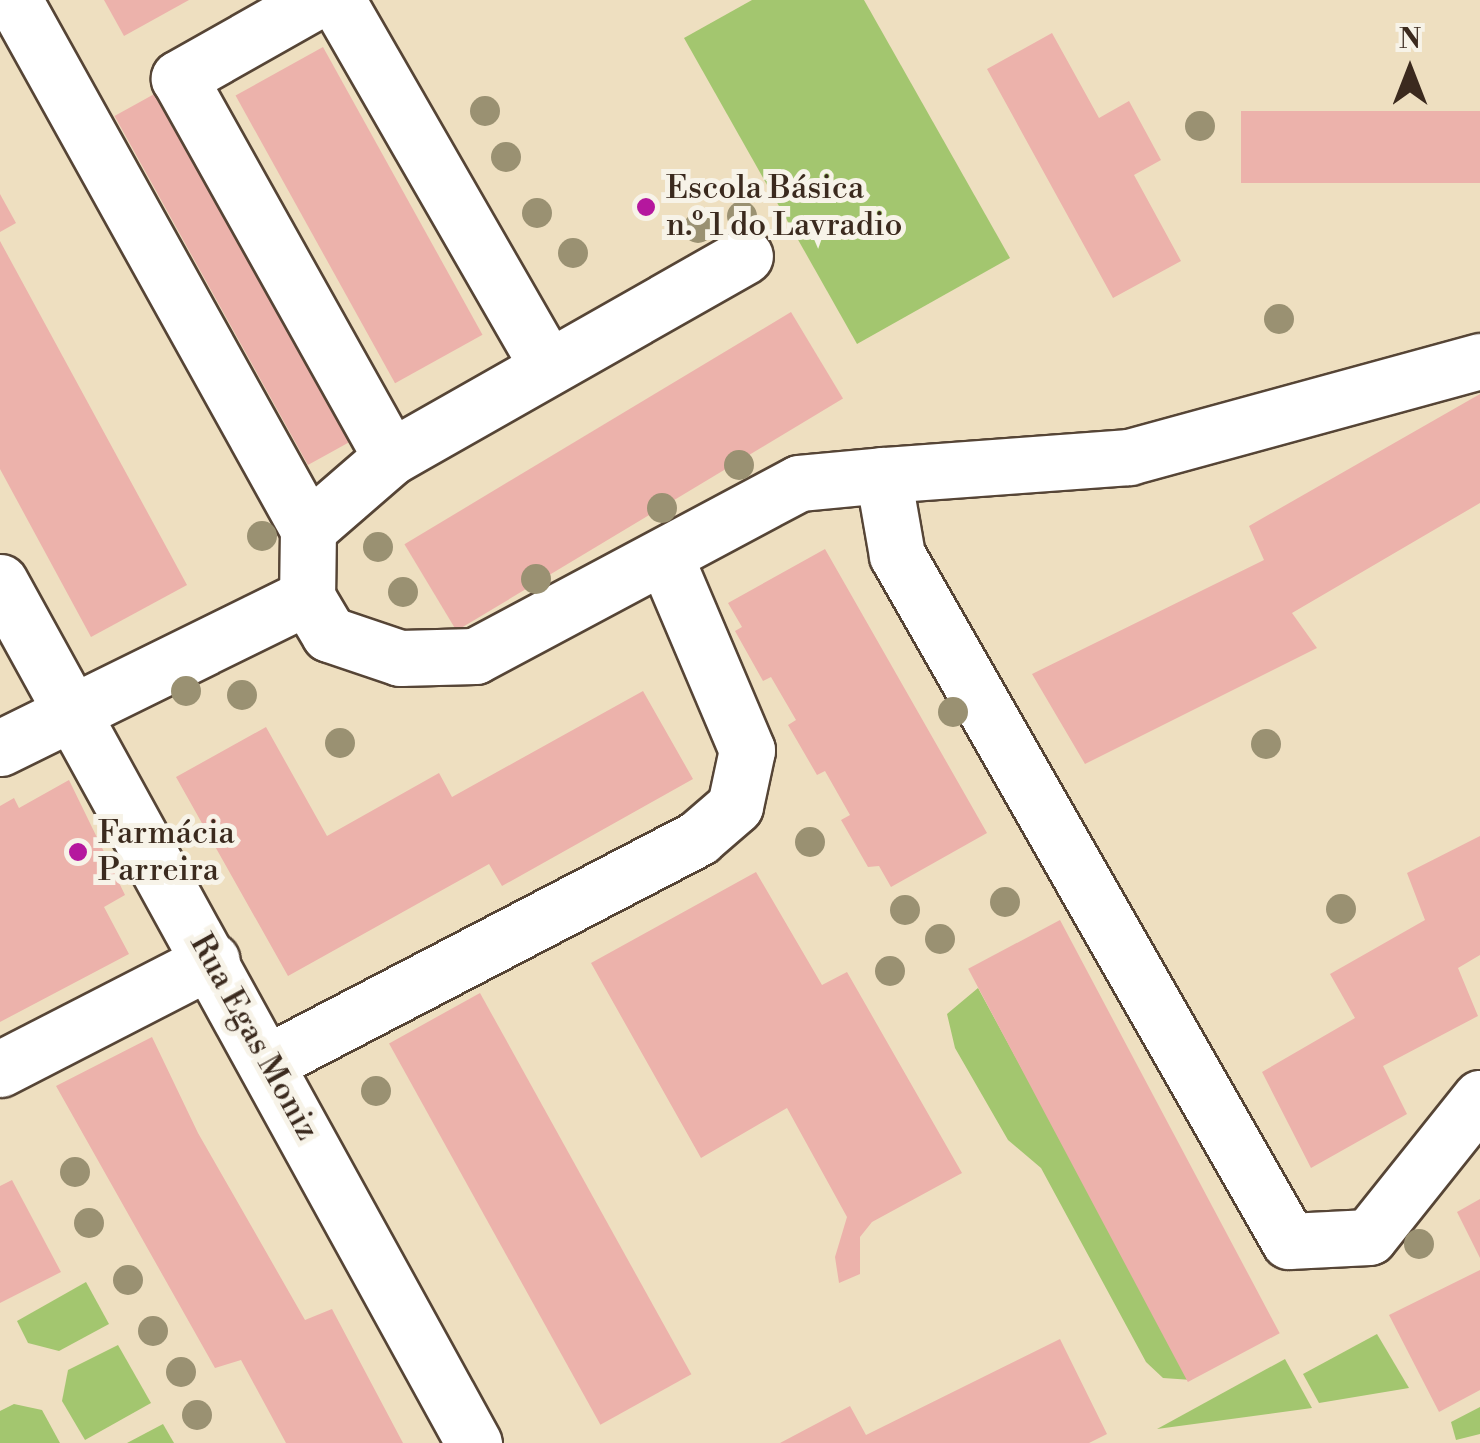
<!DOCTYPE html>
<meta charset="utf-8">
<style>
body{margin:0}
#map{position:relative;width:1480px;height:1443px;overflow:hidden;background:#eedfc0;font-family:"Libre Bodoni",serif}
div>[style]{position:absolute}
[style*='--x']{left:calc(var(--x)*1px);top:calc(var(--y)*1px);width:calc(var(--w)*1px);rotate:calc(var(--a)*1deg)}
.green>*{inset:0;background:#a3c66f}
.building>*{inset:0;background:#ecb2ab;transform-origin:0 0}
.roads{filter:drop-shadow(2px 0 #564536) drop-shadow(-2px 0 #564536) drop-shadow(0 2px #564536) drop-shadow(0 -2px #564536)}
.minor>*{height:55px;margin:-27.5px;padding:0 27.5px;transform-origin:27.5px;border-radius:27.5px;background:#fff}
.trees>*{width:30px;height:30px;margin:-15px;border-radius:50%;background:#9a9172}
.dots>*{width:28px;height:28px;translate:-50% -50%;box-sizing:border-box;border:5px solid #f7f3e8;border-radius:50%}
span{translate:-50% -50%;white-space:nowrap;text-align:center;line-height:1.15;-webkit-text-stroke:10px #f7f3e8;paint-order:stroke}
.poi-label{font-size:32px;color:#3b2a1e}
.left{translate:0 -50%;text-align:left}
.street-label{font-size:32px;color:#3b2a1e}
.north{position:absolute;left:1360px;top:20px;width:100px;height:100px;-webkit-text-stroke:8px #f7f3e8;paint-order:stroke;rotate:0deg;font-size:28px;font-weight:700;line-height:40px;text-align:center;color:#3b2a1e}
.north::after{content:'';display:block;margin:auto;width:35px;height:45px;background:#3b2a1e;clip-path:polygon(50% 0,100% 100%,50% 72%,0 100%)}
</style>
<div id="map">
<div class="green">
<div style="clip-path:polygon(752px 0,864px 0,1010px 258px,857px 344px,684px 38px)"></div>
<div style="clip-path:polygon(978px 988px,1027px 1078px,1192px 1380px,1163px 1378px,1146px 1362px,1041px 1168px,1008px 1140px,955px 1048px,947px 1014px)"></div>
<div style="clip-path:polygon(86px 1282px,109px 1324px,59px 1351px,28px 1343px,17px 1321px)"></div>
<div style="clip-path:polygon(1377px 1334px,1409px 1388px,1319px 1403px,1303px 1374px)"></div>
<div style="clip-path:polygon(118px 1345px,151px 1403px,85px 1440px,62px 1401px,68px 1370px)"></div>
<div style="clip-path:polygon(1285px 1359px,1312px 1408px,1157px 1429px)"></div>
<div style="clip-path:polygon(14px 1404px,42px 1410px,60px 1443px,0 1443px,0 1411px)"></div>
<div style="clip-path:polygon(1480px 1407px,1480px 1434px,1456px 1440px,1451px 1422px)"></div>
<div style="clip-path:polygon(163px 1424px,174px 1443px,127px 1443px)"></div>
</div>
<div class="building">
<div style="clip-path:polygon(104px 0,189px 0,124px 36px)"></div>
<div style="clip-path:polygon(1052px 33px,1099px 118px,1129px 101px,1161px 160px,1134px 175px,1181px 261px,1113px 298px,987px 69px)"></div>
<div style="left:323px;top:47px;width:329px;height:100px;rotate:61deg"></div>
<div style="left:167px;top:87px;width:399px;height:60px;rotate:61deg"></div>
<div style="left:1480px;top:111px;width:72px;height:239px;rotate:90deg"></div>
<div style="clip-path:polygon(0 194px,16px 223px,0 232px)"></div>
<div style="clip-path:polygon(0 241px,187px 585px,91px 637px,0 469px)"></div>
<div style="left:791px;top:312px;width:101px;height:451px;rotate:59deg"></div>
<div style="clip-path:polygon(1480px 394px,1480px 503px,1292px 613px,1317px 648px,1085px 764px,1032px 674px,1264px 560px,1249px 526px)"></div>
<div style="clip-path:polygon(825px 549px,987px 833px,891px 887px,879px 866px,868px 867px,841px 820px,850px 815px,825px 771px,817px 775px,788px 725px,796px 720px,771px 677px,763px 681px,735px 631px,742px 627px,728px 603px)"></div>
<div style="clip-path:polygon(643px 691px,693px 779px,502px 886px,489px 864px,288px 976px,176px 777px,266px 727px,327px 836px,439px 773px,452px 797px)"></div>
<div style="clip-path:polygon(69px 780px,125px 895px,104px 907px,129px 954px,0 1022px,0 806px,14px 798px,19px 808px)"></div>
<div style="clip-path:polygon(1480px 836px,1480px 955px,1458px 968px,1478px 1016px,1383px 1066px,1407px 1114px,1311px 1168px,1262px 1072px,1355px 1018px,1330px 974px,1425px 920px,1407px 873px)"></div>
<div style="clip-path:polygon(756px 872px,822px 985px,847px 972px,962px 1173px,872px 1222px,860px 1237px,860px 1274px,839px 1283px,835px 1257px,847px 1217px,787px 1108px,701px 1158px,591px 963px)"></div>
<div style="left:1060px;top:920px;width:468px;height:104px;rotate:62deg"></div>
<div style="left:480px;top:993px;width:436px;height:104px;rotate:61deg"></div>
<div style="clip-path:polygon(152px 1037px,198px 1133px,305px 1320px,332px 1309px,403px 1443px,286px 1443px,241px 1360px,215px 1368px,56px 1086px)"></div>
<div style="clip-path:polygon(12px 1180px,61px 1272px,0 1303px,0 1186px)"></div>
<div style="clip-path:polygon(1480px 1199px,1480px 1258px,1457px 1212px)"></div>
<div style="clip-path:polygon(1480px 1270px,1480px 1390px,1439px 1412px,1389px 1315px)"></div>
<div style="clip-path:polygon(1060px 1339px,1107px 1434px,1089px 1443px,780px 1443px,850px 1406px,866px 1435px)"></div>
</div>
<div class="roads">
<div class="minor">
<div style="--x:14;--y:0;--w:605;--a:60.94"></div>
<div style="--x:308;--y:529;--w:68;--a:90.8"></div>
<div style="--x:307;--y:597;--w:43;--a:59.3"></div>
<div style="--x:329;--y:634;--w:75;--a:18.7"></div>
<div style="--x:400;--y:658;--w:75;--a:-1.5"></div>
<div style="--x:475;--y:656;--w:367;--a:-28.1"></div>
<div style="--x:799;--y:483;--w:84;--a:-5.4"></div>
<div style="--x:317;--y:0;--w:159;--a:150.5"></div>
<div style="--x:179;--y:78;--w:434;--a:60.8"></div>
<div style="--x:337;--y:0;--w:423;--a:60.1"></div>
<div style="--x:1480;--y:361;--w:364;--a:164.7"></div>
<div style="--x:1129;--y:457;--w:247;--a:175.8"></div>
<div style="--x:883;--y:475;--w:81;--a:80.1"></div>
<div style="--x:897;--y:555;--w:790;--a:60.26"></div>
<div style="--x:1289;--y:1241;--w:80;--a:-2.9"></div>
<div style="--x:1369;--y:1237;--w:178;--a:-51.4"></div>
<div style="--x:308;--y:529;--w:110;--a:-40.9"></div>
<div style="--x:391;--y:457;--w:407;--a:-29.6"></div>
<div style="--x:0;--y:582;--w:983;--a:61.17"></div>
<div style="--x:0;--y:748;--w:342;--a:-26.2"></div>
<div style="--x:268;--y:1062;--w:485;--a:-27.5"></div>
<div style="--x:698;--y:838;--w:49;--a:-40.9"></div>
<div style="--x:735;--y:806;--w:57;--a:-77.9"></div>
<div style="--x:747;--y:750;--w:210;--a:-113"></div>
<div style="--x:0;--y:1069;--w:238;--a:-27.2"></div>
</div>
</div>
<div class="trees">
<div style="left:485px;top:111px"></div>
<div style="left:1200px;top:126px"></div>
<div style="left:506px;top:157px"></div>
<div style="left:537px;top:213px"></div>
<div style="left:742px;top:216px"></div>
<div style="left:698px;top:228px"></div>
<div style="left:573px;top:253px"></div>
<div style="left:1279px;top:319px"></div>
<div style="left:739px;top:465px"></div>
<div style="left:662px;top:508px"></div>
<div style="left:262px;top:536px"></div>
<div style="left:378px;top:547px"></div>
<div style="left:536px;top:579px"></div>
<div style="left:403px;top:592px"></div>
<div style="left:186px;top:691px"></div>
<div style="left:242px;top:695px"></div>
<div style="left:953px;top:712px"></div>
<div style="left:340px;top:743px"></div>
<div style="left:1266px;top:744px"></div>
<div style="left:810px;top:842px"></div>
<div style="left:1005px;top:902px"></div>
<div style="left:1341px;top:909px"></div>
<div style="left:905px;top:910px"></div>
<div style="left:940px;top:939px"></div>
<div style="left:890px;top:971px"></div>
<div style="left:376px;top:1091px"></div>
<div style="left:75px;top:1172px"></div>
<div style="left:89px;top:1223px"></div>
<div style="left:1419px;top:1244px"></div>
<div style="left:128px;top:1280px"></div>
<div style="left:153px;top:1331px"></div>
<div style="left:181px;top:1372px"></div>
<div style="left:197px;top:1415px"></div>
</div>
<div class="dots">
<div style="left:646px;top:207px;background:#b5179e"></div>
<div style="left:78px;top:852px;background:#b5179e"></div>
</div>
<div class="poi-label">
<span class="left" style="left:666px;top:207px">Escola Básica<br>n.º 1 do Lavradio</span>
<span class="left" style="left:98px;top:852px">Farmácia<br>Parreira</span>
</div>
<div class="street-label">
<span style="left:254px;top:1037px;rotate:61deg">Rua Egas Moniz</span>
</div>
<div class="north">N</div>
</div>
